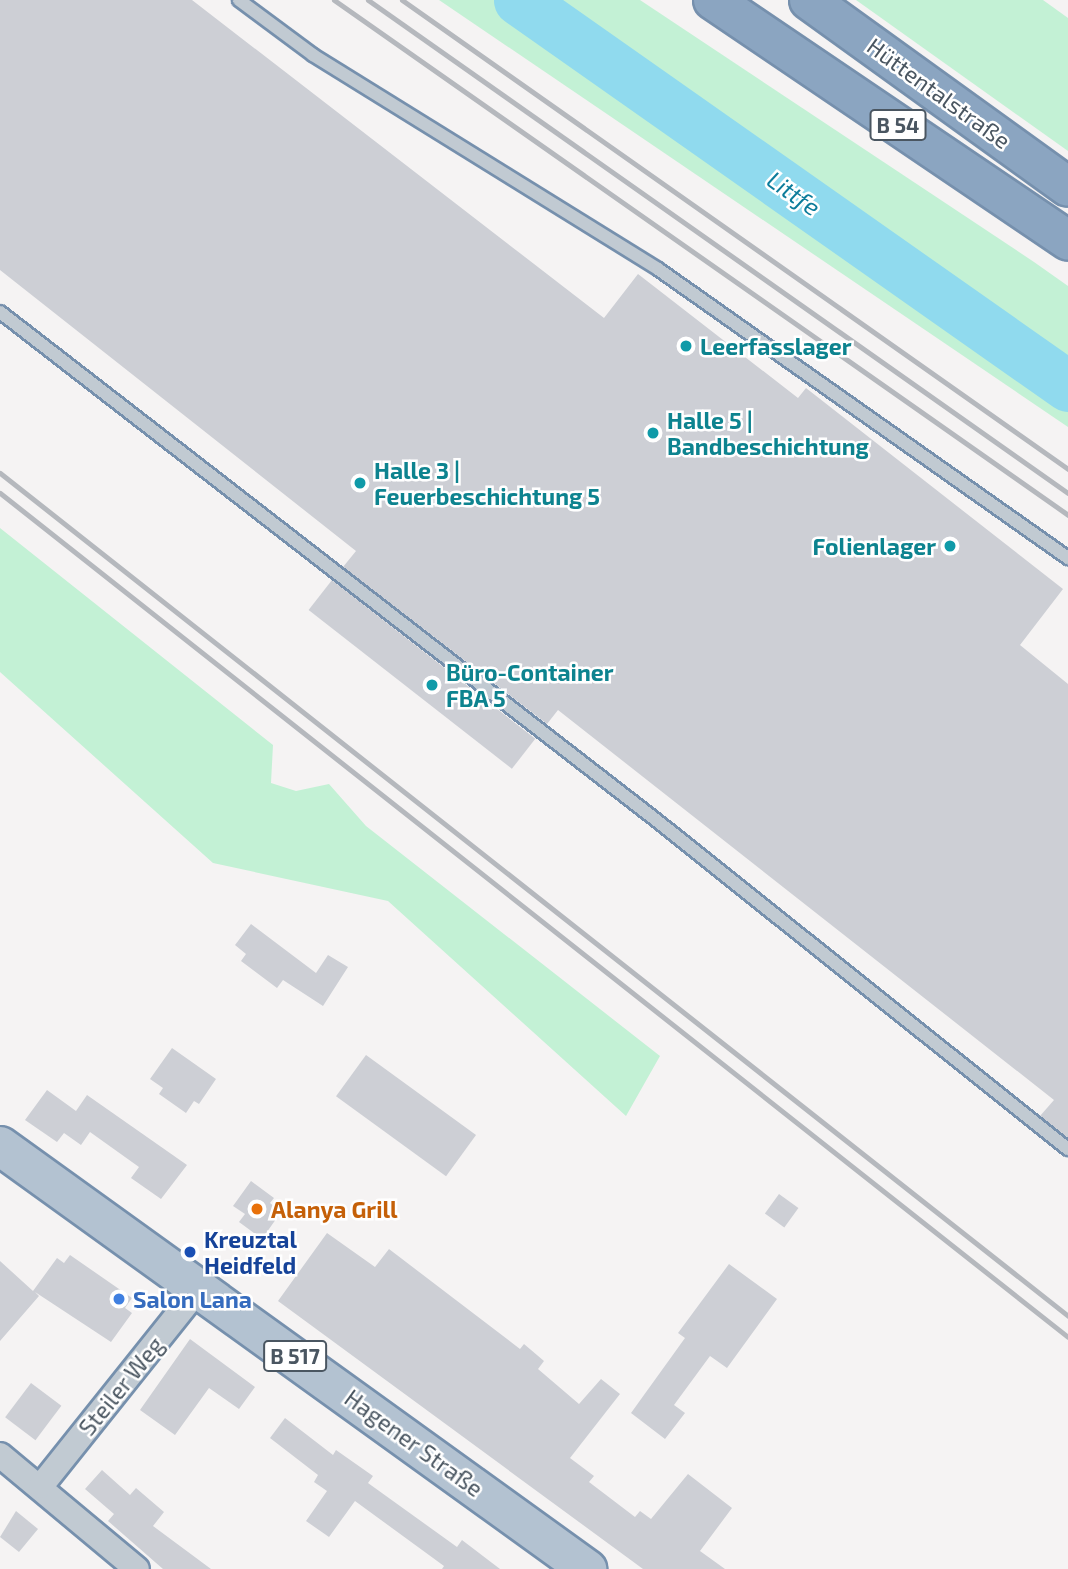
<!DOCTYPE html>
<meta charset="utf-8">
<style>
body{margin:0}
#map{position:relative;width:1068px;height:1569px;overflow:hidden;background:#f5f3f3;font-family:"Exo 2",sans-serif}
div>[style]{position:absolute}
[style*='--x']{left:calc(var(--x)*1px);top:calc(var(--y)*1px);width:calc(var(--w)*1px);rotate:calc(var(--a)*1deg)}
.green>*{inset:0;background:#c3f1d5}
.river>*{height:51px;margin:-25.5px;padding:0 25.5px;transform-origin:25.5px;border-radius:25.5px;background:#90daee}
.building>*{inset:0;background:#cdcfd5;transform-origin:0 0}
.roads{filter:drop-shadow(2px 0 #7690ad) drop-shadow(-2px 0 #7690ad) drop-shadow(0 2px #7690ad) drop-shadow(0 -2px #7690ad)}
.lane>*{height:12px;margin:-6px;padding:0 6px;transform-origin:6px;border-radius:6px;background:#c1cad2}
.street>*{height:24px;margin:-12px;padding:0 12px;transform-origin:12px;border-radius:12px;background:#c1cad2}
.primary>*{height:38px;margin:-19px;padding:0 19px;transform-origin:19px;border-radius:19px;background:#b3c2d1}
.highway>*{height:38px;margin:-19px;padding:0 19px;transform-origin:19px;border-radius:19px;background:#8ba5c1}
.rail>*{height:5px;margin:-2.5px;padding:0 2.5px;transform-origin:2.5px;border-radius:2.5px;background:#b5b8bd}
.dots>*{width:19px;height:19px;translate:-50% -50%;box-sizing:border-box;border:4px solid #fff;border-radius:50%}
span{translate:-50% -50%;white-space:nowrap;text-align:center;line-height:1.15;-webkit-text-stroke:5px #fff;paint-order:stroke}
.shield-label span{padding:2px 5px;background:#fff;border:2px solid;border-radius:5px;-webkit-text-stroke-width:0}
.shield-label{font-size:21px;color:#4a5661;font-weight:700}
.street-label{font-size:23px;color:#4a5661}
.culture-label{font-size:23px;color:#0d838f;font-weight:700}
.left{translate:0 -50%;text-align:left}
.right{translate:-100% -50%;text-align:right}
.food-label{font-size:23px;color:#c56008;font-weight:700}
.transit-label{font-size:23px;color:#164399;font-weight:700}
.shop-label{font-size:23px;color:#366cbe;font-weight:700}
.water-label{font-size:24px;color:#0c7c9b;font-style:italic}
</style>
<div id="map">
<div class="green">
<div style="clip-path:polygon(439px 0,640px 0,1034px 262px,1068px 286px,1068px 427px)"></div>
<div style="clip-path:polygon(856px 0,1043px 0,1068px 18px,1068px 151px)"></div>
<div style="clip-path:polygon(0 528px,273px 745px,271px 783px,296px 791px,329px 784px,366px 826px,660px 1056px,626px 1116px,388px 901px,213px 863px,0 672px)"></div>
</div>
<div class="river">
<div style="--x:519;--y:0;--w:671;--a:35.11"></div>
</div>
<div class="building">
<div style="clip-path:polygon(0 0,192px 0,604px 318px,638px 274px,798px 398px,806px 388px,1063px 589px,1020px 645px,1068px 684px,1068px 1138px,1040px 1116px,1054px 1100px,558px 710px,547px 724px,343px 567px,356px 551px,0 270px)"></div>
<div style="left:332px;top:580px;width:258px;height:38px;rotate:38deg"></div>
<div style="clip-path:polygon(251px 924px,316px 973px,328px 955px,348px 967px,323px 1006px,283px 980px,277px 988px,241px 961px,246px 954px,235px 945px)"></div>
<div style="clip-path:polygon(172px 1048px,216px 1079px,199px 1104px,194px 1101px,186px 1113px,159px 1094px,163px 1088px,150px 1079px)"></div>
<div style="left:366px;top:1055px;width:136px;height:51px;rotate:36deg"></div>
<div style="clip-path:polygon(47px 1090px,76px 1111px,87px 1095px,187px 1165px,161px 1199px,131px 1178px,139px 1167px,90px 1132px,81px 1145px,64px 1133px,57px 1142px,25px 1120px)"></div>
<div style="clip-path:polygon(251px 1181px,274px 1198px,270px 1203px,281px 1212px,262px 1239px,239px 1222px,245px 1214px,233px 1206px)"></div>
<div style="left:779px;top:1194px;width:24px;height:24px;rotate:36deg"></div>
<div style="clip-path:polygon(327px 1233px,375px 1267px,389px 1249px,520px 1349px,524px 1344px,544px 1361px,538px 1369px,579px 1404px,601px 1379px,620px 1394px,570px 1458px,594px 1476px,589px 1482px,635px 1517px,640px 1511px,651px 1519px,688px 1474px,732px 1508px,700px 1551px,725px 1569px,643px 1569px,278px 1301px)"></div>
<div style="clip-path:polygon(70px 1255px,132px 1298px,125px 1308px,132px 1313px,111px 1342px,35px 1292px,39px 1296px,0 1341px,0 1261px,33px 1291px,57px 1258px,64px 1263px)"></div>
<div style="clip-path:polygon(729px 1264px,777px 1299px,727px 1368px,710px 1356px,674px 1405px,685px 1413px,665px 1439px,631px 1413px,685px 1338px,678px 1333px)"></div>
<div style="clip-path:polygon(190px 1339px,255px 1387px,239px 1409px,209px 1388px,175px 1435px,140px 1410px)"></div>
<div style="left:31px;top:1383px;width:38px;height:43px;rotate:37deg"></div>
<div style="clip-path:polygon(285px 1418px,333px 1455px,336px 1450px,373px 1476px,368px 1483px,457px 1547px,462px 1540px,500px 1569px,442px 1569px,444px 1566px,355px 1501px,329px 1537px,306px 1521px,327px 1491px,314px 1482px,318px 1475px,270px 1438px)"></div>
<div style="clip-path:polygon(102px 1470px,130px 1495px,136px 1488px,164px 1512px,153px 1526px,211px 1569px,163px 1569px,108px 1521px,114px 1514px,85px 1489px)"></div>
<div style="clip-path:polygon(16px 1511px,38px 1529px,19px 1552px,0 1537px)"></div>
</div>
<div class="roads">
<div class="lane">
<div style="--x:239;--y:0;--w:92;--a:36.6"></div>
<div style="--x:313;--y:55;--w:406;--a:31.8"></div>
<div style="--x:658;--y:269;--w:502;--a:35.18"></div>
<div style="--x:0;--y:312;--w:823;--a:37.75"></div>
<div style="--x:651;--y:816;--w:534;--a:38.61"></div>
</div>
<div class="street">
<div style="--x:0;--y:1455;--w:178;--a:39.8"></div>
<div style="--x:41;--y:1486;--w:255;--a:-51.4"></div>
</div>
<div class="primary">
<div style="--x:0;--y:1146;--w:724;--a:35.78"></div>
</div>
<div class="highway">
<div style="--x:713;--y:0;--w:429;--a:34.1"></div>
<div style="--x:809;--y:0;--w:319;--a:35.8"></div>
</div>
</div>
<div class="rail">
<div style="--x:334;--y:0;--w:897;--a:35.05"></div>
<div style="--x:368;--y:0;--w:856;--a:35.16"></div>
<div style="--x:402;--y:0;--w:815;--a:35.15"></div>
<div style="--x:0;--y:473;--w:1361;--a:38.28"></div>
<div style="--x:0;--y:493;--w:1361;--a:38.32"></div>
</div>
<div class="dots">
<div style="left:686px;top:346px;background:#0f9aa8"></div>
<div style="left:653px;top:433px;background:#0f9aa8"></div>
<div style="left:360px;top:483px;background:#0f9aa8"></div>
<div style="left:950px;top:546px;background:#0f9aa8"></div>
<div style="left:432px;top:685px;background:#0f9aa8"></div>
<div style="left:257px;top:1209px;background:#e8710a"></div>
<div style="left:190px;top:1252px;background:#1a4fb4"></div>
<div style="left:119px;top:1299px;background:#3f7fe0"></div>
</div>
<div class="shield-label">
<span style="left:898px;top:125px">B 54</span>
<span style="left:295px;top:1356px">B 517</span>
</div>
<div class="street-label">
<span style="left:939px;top:93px;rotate:36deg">Hüttentalstraße</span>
<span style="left:121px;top:1386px;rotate:-51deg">Steiler Weg</span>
<span style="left:414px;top:1443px;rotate:36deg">Hagener Straße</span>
</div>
<div class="culture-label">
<span class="left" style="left:700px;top:346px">Leerfasslager</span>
<span class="left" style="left:667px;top:433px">Halle 5 |<br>Bandbeschichtung</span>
<span class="left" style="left:374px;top:483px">Halle 3 |<br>Feuerbeschichtung 5</span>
<span class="right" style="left:936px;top:546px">Folienlager</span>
<span class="left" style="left:446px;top:685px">Büro-Container<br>FBA 5</span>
</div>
<div class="food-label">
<span class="left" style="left:271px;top:1209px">Alanya Grill</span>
</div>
<div class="transit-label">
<span class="left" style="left:204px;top:1252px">Kreuztal<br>Heidfeld</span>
</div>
<div class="shop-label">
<span class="left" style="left:133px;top:1299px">Salon Lana</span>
</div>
<div class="water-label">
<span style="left:794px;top:193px;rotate:35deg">Littfe</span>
</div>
</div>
